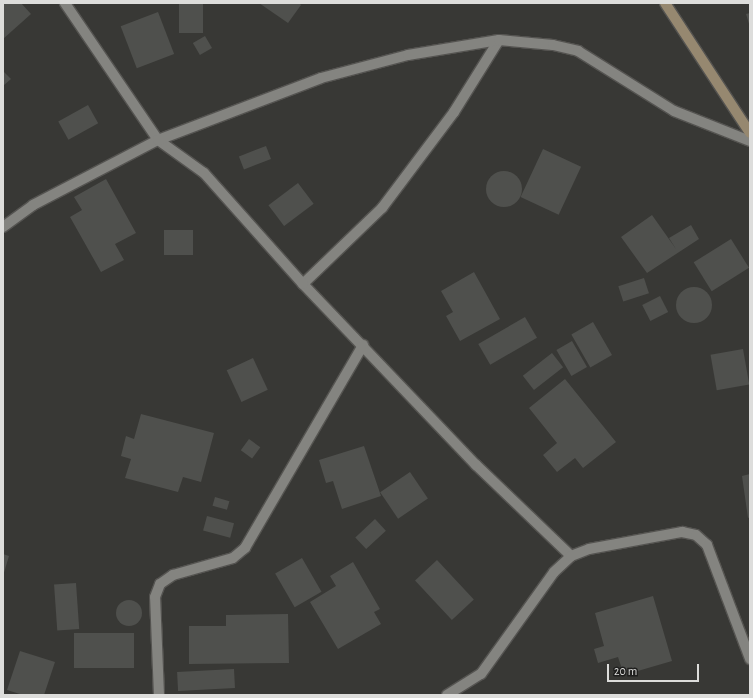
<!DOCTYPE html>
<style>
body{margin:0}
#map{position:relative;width:753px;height:698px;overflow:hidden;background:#383835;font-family:"Alegreya Sans",sans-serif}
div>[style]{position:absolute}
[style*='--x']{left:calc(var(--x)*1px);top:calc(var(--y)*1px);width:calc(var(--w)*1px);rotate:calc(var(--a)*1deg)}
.building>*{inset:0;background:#4f504d;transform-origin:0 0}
.round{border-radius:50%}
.roads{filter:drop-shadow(1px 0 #555451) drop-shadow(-1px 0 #555451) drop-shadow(0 1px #555451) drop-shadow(0 -1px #555451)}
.street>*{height:10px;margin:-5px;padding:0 5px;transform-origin:5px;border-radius:5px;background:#848480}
.secondary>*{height:10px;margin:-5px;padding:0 5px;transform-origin:5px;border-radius:5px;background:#968870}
span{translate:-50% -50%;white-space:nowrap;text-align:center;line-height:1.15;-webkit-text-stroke:3.5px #1f1f1e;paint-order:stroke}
.frame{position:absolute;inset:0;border:4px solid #dddddb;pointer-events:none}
.scale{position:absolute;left:607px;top:664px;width:92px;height:18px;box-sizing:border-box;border:2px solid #dddddb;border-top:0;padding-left:5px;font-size:12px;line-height:14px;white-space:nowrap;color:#dddddb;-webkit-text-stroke:3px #1f1f1e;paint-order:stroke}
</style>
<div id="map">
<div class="building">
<div style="clip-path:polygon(4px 3px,21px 3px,31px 14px,3px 39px)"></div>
<div style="left:179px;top:3px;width:24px;height:30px"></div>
<div style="clip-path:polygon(259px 3px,299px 3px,301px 5px,288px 23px)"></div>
<div style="left:158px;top:12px;width:45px;height:40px;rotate:69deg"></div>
<div style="clip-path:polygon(750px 13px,750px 27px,746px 14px)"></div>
<div style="left:205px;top:36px;width:14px;height:14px;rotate:60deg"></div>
<div style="clip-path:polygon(3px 71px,11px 79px,3px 86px)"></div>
<div style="left:88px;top:105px;width:21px;height:34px;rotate:61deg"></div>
<div style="left:266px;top:146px;width:14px;height:29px;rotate:69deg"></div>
<div style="left:543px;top:149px;width:42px;height:53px;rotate:25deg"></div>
<div class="round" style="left:486px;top:171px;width:36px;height:36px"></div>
<div style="clip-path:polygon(106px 179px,136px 233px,115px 244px,124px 260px,101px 272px,70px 217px,82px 210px,74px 197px)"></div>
<div style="left:298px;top:183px;width:26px;height:37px;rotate:53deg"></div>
<div style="clip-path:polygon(652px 215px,676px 249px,669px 238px,691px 225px,699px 239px,647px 273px,621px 237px)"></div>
<div style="left:164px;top:230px;width:29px;height:25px"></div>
<div style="left:731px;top:239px;width:34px;height:44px;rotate:58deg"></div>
<div style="clip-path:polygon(474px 272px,500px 319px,460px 341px,446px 316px,453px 312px,441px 291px)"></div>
<div style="left:644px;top:278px;width:16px;height:27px;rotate:72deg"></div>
<div class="round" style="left:676px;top:287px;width:36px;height:36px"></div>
<div style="left:660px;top:296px;width:18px;height:20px;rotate:63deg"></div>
<div style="left:525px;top:317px;width:24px;height:54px;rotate:60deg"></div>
<div style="left:593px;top:322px;width:38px;height:25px;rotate:60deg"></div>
<div style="left:572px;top:341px;width:30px;height:18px;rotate:60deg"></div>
<div style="left:743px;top:349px;width:36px;height:33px;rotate:80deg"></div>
<div style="left:552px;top:353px;width:18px;height:37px;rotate:52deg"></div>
<div style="left:253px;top:358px;width:35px;height:29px;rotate:65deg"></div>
<div style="clip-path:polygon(565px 379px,616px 442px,583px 468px,575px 458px,557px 472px,543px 455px,557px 443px,529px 408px)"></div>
<div style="clip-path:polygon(141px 414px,214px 433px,201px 482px,183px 477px,178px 492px,125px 478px,131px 459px,121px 456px,126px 436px,134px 439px)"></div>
<div style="left:249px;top:439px;width:14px;height:14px;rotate:36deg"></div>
<div style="clip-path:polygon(364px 446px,381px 496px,342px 509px,333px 481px,326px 483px,319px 460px)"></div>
<div style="left:410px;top:472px;width:32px;height:36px;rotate:56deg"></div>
<div style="clip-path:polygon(750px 474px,750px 517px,748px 518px,742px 476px)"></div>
<div style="left:215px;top:497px;width:15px;height:9px;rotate:16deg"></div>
<div style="left:207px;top:516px;width:28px;height:15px;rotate:15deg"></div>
<div style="left:375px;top:519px;width:16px;height:27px;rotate:47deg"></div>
<div style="clip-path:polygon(3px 554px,9px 556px,3px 576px)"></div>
<div style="left:302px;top:558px;width:39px;height:31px;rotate:60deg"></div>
<div style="left:437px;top:560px;width:54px;height:30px;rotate:47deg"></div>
<div style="clip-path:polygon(353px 562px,380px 609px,374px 612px,381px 624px,338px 649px,310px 602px,336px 586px,330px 576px)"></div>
<div style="left:76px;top:583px;width:46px;height:22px;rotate:86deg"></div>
<div style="clip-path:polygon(653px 596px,672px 661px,624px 675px,618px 657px,598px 663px,594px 649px,604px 646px,595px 613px)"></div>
<div class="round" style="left:116px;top:600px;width:26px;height:26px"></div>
<div style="clip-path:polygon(288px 614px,289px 663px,189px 664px,189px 626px,226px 626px,226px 615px)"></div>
<div style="left:74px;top:633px;width:60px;height:35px"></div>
<div style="clip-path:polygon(20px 651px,55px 662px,44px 695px,23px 695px,7px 690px)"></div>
<div style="left:234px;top:669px;width:19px;height:57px;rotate:87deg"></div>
</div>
<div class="roads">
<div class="street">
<div style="--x:3;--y:227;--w:37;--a:-36"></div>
<div style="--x:33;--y:205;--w:141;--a:-27.5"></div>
<div style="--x:158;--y:140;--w:166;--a:-124.2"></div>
<div style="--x:303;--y:284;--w:110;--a:-43.9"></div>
<div style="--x:382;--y:208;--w:120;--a:-53.1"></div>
<div style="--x:454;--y:112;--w:85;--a:-58"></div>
<div style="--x:571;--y:556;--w:132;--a:-136.2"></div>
<div style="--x:476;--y:465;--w:250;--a:-133.7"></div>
<div style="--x:303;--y:284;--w:149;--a:-131.7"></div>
<div style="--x:204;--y:173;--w:57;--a:-144.3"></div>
<div style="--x:158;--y:140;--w:174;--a:-20.8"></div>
<div style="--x:321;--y:78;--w:90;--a:-14.8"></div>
<div style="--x:408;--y:55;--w:92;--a:-9.4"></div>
<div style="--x:499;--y:40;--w:54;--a:5.3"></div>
<div style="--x:553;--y:45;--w:26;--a:13"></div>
<div style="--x:578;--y:51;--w:113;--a:32"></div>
<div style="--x:674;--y:111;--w:82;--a:21.5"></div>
<div style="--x:159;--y:695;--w:98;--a:-92.3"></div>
<div style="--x:155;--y:597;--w:14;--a:-69"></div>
<div style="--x:160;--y:584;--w:16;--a:-35"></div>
<div style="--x:173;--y:575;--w:62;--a:-15.8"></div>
<div style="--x:233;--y:558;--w:16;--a:-40"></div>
<div style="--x:245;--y:548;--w:235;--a:-59.8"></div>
<div style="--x:447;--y:695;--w:40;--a:-32"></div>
<div style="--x:481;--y:674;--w:125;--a:-54.4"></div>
<div style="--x:554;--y:572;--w:23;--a:-43"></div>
<div style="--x:571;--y:556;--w:19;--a:-21"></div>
<div style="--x:589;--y:549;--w:95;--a:-10.4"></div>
<div style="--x:682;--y:532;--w:14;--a:12"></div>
<div style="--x:696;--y:535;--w:15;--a:42"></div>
<div style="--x:707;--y:545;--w:122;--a:69.3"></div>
</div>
<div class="secondary">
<div style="--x:665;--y:3;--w:155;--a:56.8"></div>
</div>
</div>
<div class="frame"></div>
<div class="scale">20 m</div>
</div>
